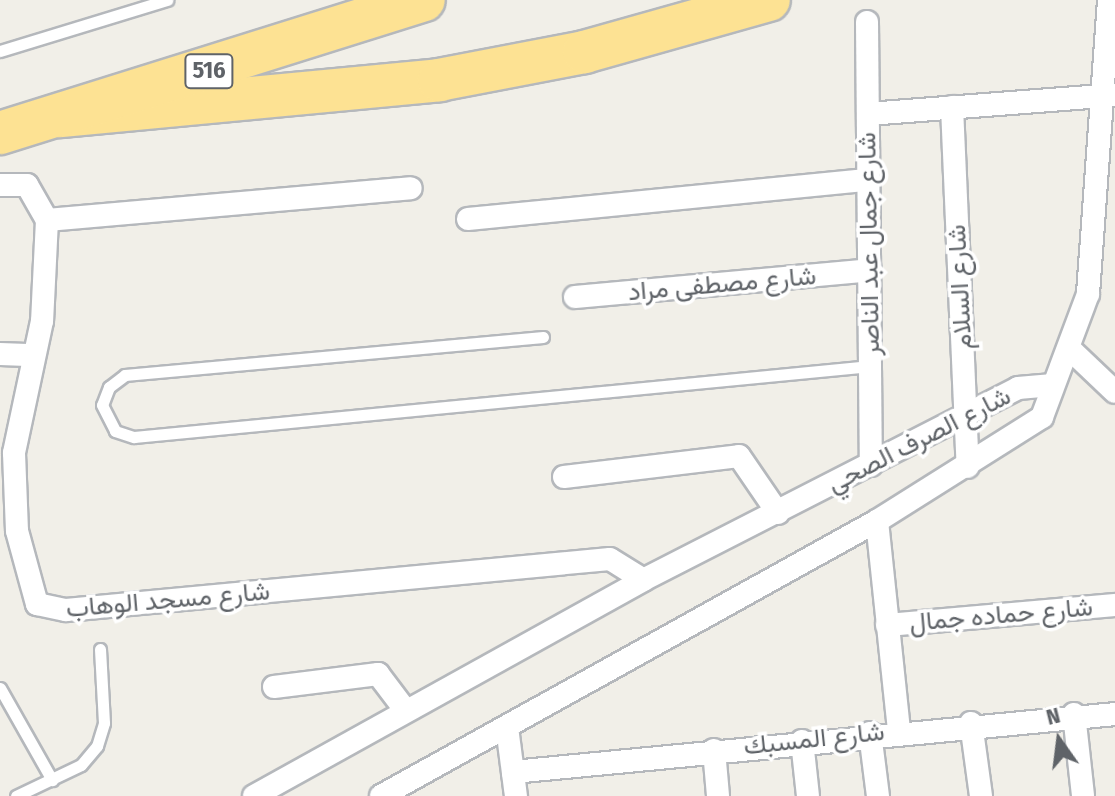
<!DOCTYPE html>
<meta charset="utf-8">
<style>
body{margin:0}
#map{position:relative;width:1115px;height:796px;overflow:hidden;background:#f1efe8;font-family:"Fira Sans Condensed",Vazirmatn,sans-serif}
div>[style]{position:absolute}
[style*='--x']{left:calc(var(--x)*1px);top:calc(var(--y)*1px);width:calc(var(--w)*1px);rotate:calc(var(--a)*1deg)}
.roads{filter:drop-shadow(2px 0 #b5b8bc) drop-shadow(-2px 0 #b5b8bc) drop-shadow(0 2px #b5b8bc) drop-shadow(0 -2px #b5b8bc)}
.lane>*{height:11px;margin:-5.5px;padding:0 5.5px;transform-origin:5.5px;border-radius:5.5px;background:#fff}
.street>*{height:22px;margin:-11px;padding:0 11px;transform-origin:11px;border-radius:11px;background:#fff}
.highway>*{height:42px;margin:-21px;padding:0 21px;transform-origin:21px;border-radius:21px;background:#fde293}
span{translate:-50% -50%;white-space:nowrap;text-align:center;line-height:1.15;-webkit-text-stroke:7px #fff;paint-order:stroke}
.shield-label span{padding:2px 6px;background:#fff;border:2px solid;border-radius:6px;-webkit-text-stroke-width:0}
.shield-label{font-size:24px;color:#5f6368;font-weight:700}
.street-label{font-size:26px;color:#5f6368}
.north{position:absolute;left:1019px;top:700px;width:80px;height:80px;-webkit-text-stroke:6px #fff;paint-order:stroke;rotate:346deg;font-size:22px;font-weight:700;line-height:32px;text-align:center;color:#5f6368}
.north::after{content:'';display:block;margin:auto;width:28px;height:36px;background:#5f6368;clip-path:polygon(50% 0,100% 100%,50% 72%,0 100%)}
</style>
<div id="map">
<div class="roads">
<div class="lane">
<div style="--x:0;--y:51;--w:175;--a:-17"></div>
<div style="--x:543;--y:337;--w:420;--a:174.8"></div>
<div style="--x:125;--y:375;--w:20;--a:143"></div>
<div style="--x:109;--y:387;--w:19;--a:111"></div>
<div style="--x:102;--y:405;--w:29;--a:63"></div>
<div style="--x:115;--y:431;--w:20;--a:18"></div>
<div style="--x:134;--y:437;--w:740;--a:-5.5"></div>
<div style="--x:0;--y:688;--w:106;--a:60.5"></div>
<div style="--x:16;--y:796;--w:72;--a:-25.5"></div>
<div style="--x:81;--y:765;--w:25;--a:-50"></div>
<div style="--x:97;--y:746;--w:24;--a:-73"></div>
<div style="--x:104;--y:723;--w:74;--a:-93.1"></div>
</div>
<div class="street">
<div style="--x:867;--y:22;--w:443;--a:89.5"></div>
<div style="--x:952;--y:107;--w:360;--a:87.5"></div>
<div style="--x:868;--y:114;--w:248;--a:-4.4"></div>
<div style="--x:0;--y:185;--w:27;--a:0"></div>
<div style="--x:27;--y:185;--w:40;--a:60.3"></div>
<div style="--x:47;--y:220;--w:101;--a:92.8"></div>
<div style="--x:42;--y:321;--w:135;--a:102"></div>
<div style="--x:14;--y:453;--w:78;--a:87.8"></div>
<div style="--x:17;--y:531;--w:76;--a:74.7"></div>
<div style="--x:37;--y:604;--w:30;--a:12"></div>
<div style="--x:66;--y:610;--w:546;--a:-5.36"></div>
<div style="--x:610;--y:559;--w:39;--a:32"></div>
<div style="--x:468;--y:219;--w:403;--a:-5.6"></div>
<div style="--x:47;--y:220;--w:365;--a:-5"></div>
<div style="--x:575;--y:297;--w:296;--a:-5.2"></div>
<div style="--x:1072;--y:351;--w:59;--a:43.6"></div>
<div style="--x:0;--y:354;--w:34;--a:2"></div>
<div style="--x:564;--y:477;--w:176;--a:-6.8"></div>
<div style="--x:739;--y:456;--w:69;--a:55.6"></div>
<div style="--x:877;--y:521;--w:210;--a:84"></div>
<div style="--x:887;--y:625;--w:229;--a:-5"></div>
<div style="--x:274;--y:687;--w:105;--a:-7.1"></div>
<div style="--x:378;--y:674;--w:46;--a:52.9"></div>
<div style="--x:1074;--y:714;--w:82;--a:83.7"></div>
<div style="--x:971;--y:723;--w:74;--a:82.2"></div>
<div style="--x:507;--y:727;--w:70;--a:82.6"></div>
<div style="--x:870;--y:733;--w:64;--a:82.8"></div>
<div style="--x:802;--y:741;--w:55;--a:83.8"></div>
<div style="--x:714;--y:750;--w:46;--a:85"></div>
<div style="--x:513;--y:772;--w:605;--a:-5.5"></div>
<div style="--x:254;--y:796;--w:445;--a:-29"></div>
<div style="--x:643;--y:580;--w:421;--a:-27.1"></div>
<div style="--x:1018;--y:388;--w:35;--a:-5"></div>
<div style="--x:381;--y:796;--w:567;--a:-29.01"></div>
<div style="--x:877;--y:521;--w:195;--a:-32.2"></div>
<div style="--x:1042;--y:417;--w:131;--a:-69.5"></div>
<div style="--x:1088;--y:294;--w:295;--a:-85.9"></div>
</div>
<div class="highway">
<div style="--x:61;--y:116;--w:380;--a:-5.4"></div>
<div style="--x:439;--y:80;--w:148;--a:-10.9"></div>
<div style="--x:584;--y:52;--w:192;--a:-15.7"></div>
<div style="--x:0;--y:133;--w:444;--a:-17.4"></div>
</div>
</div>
<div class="shield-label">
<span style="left:209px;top:71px">516</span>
</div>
<div class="street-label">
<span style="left:869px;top:244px;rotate:-91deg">شارع جمال عبد الناصر</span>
<span style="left:722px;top:284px;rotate:-5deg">شارع مصطفى مراد</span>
<span style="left:960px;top:287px;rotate:-93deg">شارع السلام</span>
<span style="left:919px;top:440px;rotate:-27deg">شارع الصرف الصحي</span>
<span style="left:168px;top:600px;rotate:-5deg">شارع مسجد الوهاب</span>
<span style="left:1001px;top:615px;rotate:-5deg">شارع حماده جمال</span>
<span style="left:814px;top:739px;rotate:-6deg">شارع المسبك</span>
</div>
<div class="north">N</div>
</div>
